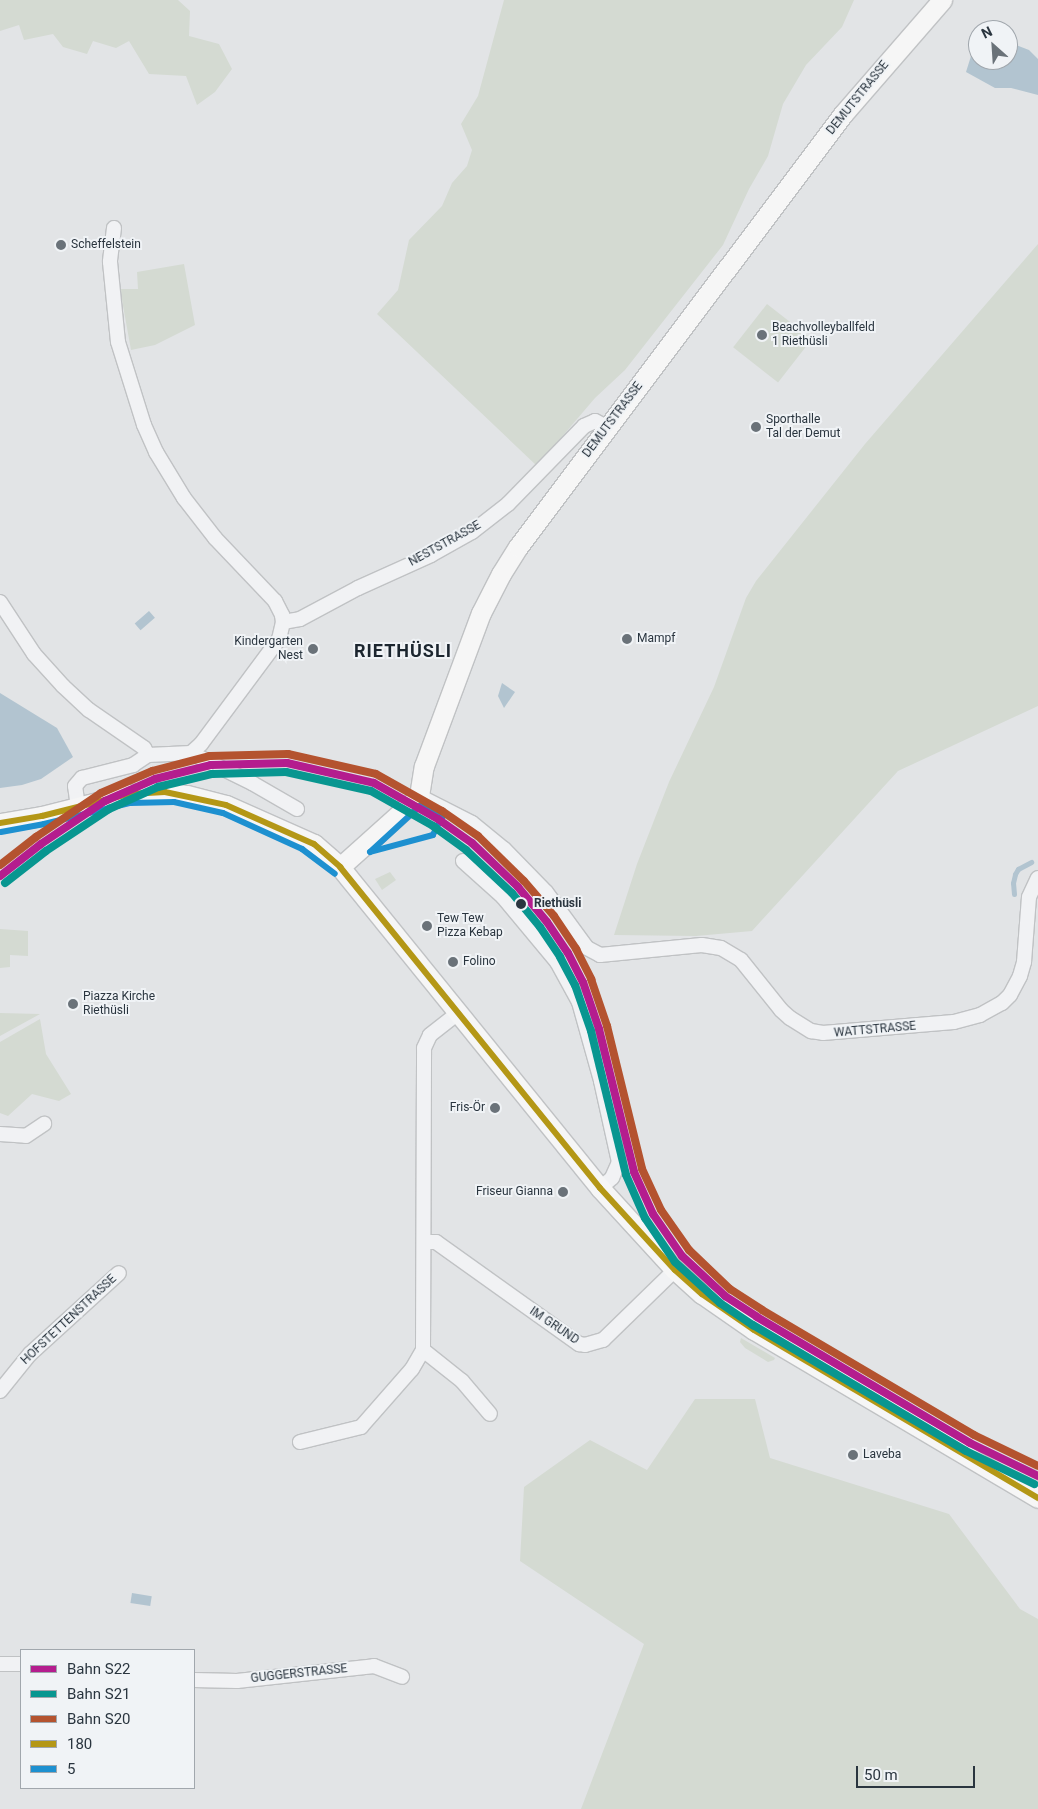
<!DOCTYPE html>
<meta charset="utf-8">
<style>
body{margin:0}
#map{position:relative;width:1038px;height:1809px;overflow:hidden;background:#e2e4e6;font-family:Roboto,sans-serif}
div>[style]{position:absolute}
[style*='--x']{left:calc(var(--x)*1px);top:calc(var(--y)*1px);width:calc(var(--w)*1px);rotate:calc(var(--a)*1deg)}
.green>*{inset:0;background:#d4dad2;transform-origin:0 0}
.water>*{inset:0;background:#b2c4d0;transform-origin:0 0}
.stream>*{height:5px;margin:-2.5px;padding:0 2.5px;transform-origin:2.5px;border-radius:2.5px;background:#b2c4d0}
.roads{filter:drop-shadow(1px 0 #c0c2c4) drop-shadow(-1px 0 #c0c2c4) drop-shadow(0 1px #c0c2c4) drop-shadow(0 -1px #c0c2c4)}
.street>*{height:14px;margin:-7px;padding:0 7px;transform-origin:7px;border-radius:7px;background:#f1f2f4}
.secondary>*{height:19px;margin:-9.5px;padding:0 9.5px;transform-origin:9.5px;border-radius:9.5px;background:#f6f6f6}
.rail>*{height:5.5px;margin-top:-2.75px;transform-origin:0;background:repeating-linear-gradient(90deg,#f0f3f6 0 11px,#cbcdce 0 22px);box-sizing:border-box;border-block:1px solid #cbcdce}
.bus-1>*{height:6px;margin:-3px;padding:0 3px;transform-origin:3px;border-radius:3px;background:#b49716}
.bus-2>*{height:6px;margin:-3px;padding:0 3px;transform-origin:3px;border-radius:3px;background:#1d90d0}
.rail-1>*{height:8px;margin:-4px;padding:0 4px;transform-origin:4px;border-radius:4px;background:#b41d8e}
.rail-2>*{height:8px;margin:-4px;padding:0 4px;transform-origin:4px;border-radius:4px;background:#089690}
.rail-3>*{height:8px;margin:-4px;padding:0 4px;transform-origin:4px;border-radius:4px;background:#b4532f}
.dots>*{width:14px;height:14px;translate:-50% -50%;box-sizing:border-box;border:2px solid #f0f3f6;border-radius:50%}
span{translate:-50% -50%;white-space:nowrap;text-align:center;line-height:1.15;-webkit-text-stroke:4px #f0f3f6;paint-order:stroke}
.street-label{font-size:12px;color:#2a353f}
.poi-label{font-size:12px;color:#2a353f}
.left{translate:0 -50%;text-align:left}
.right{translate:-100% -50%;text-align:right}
.stop-label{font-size:12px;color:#2a353f;font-weight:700}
.district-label{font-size:18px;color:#1c262f;font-weight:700;letter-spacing:1px}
.legend{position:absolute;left:20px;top:1649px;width:175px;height:140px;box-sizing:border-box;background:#f0f3f6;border:1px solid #a1a7ad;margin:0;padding:6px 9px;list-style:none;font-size:15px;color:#2a353f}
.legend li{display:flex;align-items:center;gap:10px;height:25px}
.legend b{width:25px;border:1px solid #a1a7ad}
.north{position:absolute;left:968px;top:20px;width:50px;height:50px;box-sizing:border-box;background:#f0f3f6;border:1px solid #a1a7ad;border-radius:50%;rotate:334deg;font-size:14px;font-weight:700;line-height:20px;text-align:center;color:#2a353f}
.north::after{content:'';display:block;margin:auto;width:18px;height:22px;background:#6a7279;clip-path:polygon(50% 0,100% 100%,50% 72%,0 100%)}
.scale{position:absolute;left:856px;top:1766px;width:119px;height:22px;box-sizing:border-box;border:2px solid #2a353f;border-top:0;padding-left:6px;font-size:15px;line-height:18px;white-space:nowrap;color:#2a353f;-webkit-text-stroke:4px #f0f3f6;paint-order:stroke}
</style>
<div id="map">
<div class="green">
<div style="clip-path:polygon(0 0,178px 0,190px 11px,189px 36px,219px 44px,232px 69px,215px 92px,197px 105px,186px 76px,149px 74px,129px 41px,116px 48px,93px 41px,87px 54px,63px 47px,53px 34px,24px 40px,19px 25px,0 31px)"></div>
<div style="clip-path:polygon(504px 0,854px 0,842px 27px,806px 65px,783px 104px,768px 156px,749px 189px,723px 245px,625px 370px,595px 398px,537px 466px,377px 314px,398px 290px,409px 240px,442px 206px,452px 183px,467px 166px,472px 150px,461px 124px,478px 96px)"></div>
<div style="clip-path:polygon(1038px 244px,1038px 706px,898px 771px,752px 931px,696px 936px,614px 935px,637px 864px,669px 782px,714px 687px,746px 598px,756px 581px,865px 444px)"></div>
<div style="clip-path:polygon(184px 264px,195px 325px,155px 345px,131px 350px,120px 289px,138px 289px,137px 272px)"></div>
<div style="left:767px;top:304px;width:57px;height:55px;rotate:38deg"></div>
<div style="clip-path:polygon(390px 872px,396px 880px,382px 890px,375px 879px)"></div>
<div style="clip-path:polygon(0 929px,28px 931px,28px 956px,10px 955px,10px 967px,0 968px)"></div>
<div style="clip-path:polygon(0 1013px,40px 1014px,0 1036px)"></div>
<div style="clip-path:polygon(40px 1019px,46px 1054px,71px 1094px,59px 1101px,32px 1094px,8px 1116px,0 1113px,0 1042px)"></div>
<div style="clip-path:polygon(741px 1338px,775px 1358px,774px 1360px,768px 1362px,745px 1348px,740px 1342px)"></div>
<div style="clip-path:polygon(695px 1399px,755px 1399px,770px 1458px,949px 1514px,1020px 1609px,1038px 1619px,1038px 1809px,581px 1809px,644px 1644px,520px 1561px,524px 1487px,590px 1440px,647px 1470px)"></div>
</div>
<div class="water">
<div style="clip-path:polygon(976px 40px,978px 40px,978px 60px,1008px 60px,1008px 42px,1029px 50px,1038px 59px,1038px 95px,1011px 88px,995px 88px,966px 72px)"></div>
<div style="left:149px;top:611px;width:9px;height:19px;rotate:49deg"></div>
<div style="clip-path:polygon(502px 683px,515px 692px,504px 708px,498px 696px)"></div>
<div style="clip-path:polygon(0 693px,57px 728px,73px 757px,41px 779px,22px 785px,0 788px)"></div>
<div style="left:132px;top:1593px;width:20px;height:10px;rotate:9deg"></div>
</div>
<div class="stream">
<div style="--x:1014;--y:894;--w:11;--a:-95"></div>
<div style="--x:1013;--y:883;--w:9;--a:-77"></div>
<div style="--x:1015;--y:874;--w:6;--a:-59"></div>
<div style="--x:1018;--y:869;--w:15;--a:-28"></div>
</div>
<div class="roads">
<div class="street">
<div style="--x:114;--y:228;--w:34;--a:97"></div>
<div style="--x:110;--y:262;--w:80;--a:84.3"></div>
<div style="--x:118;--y:342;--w:87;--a:72.6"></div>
<div style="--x:144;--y:425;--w:30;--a:66"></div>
<div style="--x:156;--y:452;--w:54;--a:58.7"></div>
<div style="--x:184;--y:498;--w:51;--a:52.2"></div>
<div style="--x:215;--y:538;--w:87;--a:46.4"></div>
<div style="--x:275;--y:601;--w:16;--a:63"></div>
<div style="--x:282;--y:615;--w:7;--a:82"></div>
<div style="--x:283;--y:622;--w:17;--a:103"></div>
<div style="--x:279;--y:639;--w:131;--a:126.6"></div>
<div style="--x:201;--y:744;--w:13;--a:138"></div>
<div style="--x:0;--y:602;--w:62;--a:56.8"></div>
<div style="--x:34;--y:654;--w:43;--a:47.8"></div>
<div style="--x:63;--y:686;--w:35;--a:43"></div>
<div style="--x:89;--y:710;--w:67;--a:34.6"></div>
<div style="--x:144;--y:748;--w:8;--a:60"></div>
<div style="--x:283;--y:622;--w:17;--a:-10"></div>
<div style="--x:300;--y:619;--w:66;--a:-28.1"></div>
<div style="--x:358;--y:588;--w:80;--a:-24.3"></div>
<div style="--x:431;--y:555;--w:47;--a:-29.3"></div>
<div style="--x:472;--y:532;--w:46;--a:-37.9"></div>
<div style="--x:508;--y:504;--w:109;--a:-45.7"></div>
<div style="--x:584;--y:426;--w:12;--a:-24"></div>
<div style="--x:595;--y:421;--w:15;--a:28"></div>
<div style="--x:148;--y:755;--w:43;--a:-2.7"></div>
<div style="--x:191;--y:753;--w:68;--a:26.2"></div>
<div style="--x:252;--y:783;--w:52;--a:30"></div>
<div style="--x:419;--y:796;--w:59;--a:27"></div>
<div style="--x:472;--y:823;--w:41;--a:39.1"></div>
<div style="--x:504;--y:849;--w:60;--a:45.7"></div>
<div style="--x:546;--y:892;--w:69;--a:53.8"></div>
<div style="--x:587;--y:948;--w:15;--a:28"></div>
<div style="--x:600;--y:955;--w:102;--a:-5.6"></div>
<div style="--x:702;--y:945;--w:19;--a:9"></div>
<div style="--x:721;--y:948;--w:23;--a:31"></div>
<div style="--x:741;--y:960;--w:64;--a:51.3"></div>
<div style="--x:781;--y:1010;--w:12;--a:42"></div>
<div style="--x:790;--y:1018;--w:25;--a:32"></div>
<div style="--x:811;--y:1031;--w:12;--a:9"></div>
<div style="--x:823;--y:1033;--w:131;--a:-4.8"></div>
<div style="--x:954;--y:1022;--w:27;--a:-15"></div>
<div style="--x:980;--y:1015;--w:25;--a:-29"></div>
<div style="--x:1002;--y:1003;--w:11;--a:-45"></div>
<div style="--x:1010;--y:995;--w:21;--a:-62"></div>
<div style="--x:1020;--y:976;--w:15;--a:-74"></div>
<div style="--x:1024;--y:962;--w:65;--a:-85.6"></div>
<div style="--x:1029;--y:897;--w:21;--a:-65"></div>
<div style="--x:78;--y:807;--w:21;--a:-98"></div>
<div style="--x:75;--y:786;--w:11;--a:-49"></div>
<div style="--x:82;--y:778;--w:53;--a:-14.3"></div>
<div style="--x:133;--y:765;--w:18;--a:-34"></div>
<div style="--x:463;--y:861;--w:54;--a:42"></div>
<div style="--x:503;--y:897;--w:85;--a:50.3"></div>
<div style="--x:557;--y:962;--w:46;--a:61.2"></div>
<div style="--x:579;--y:1002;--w:82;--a:74.4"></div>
<div style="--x:601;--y:1081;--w:83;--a:77.5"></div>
<div style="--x:619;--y:1162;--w:17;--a:114"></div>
<div style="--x:612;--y:1178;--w:16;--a:140"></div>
<div style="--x:0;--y:1134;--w:26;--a:4"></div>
<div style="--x:26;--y:1136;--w:22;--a:-34"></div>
<div style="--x:424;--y:1242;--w:12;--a:0"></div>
<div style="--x:436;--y:1242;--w:176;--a:35.5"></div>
<div style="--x:579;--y:1344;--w:6;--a:9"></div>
<div style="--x:585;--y:1345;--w:19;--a:-16"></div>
<div style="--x:603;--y:1340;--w:100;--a:-44.2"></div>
<div style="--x:423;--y:1350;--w:50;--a:38.5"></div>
<div style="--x:462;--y:1381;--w:43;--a:49.7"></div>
<div style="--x:0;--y:1391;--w:48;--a:-51"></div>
<div style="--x:30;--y:1354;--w:120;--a:-42.3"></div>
<div style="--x:300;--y:1442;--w:63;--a:-13.8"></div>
<div style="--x:361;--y:1427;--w:77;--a:-48.7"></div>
<div style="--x:412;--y:1369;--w:22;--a:-60"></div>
<div style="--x:423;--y:1350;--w:302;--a:-89.8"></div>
<div style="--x:424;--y:1048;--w:14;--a:-65"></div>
<div style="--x:430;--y:1035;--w:34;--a:-38"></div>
<div style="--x:0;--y:1664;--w:21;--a:0"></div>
<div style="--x:194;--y:1680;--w:43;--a:1.3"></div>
<div style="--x:237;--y:1681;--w:138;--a:-6.2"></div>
<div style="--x:374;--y:1666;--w:30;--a:21"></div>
</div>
<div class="secondary">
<div style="--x:0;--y:823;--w:43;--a:-9.5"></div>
<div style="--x:42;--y:816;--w:90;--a:-14.2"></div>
<div style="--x:129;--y:794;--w:36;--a:-3"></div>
<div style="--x:165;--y:792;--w:22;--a:8"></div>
<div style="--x:187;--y:795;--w:40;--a:14.4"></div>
<div style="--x:226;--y:805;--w:96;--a:23.9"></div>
<div style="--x:314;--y:844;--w:35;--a:41"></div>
<div style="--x:340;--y:867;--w:413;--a:51"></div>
<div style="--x:600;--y:1188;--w:111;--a:47.6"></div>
<div style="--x:675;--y:1270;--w:36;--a:42"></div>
<div style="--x:702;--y:1294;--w:63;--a:34.7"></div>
<div style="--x:754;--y:1330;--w:330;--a:30.6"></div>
<div style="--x:340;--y:867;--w:106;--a:-41.9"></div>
<div style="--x:419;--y:796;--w:30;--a:-81"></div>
<div style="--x:424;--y:766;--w:163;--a:-69.6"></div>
<div style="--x:481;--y:613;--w:44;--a:-62.9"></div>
<div style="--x:501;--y:574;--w:32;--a:-58"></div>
<div style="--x:518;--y:547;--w:541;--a:-53.11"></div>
<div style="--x:843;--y:114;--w:151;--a:-49"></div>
</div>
</div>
<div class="rail">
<div style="--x:1013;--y:1463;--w:27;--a:24"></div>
</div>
<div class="bus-1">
<div style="--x:0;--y:823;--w:43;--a:-9.5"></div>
<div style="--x:42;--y:816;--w:90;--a:-14.2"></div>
<div style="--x:129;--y:794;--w:36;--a:-3"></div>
<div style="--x:165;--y:792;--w:62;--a:12"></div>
<div style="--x:226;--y:805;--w:96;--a:23.9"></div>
<div style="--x:314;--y:844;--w:35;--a:41"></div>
<div style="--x:340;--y:867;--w:413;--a:51"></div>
<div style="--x:600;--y:1188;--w:111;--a:47.6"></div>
<div style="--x:675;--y:1270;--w:36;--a:42"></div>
<div style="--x:702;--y:1294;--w:63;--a:34.7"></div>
<div style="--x:754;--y:1330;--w:330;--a:30.6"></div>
</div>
<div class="bus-2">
<div style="--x:420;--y:806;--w:25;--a:27"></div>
<div style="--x:442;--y:817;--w:20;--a:117"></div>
<div style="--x:433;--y:835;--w:65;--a:164.9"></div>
<div style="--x:370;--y:852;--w:68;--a:-42.6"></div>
<div style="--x:1;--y:832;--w:44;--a:-10.5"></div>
<div style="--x:44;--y:824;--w:89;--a:-13.7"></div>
<div style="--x:130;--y:803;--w:44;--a:-1.3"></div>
<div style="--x:174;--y:802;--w:50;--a:12.7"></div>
<div style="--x:223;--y:813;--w:87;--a:24.5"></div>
<div style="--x:302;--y:849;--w:41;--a:37.1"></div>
</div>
<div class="rail-1">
<div style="--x:0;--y:876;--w:52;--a:-38"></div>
<div style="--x:41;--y:844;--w:77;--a:-33.9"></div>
<div style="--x:105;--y:801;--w:55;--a:-23.7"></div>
<div style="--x:155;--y:779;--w:58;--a:-14"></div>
<div style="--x:211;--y:765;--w:76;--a:-1.5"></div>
<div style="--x:287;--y:763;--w:89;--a:12.9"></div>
<div style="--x:374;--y:783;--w:73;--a:29.4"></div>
<div style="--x:438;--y:819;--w:42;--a:35.2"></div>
<div style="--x:472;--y:843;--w:64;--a:43.7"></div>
<div style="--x:518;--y:887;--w:45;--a:50.4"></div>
<div style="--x:547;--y:922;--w:37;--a:56"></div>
<div style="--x:568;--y:953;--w:33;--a:63"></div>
<div style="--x:583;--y:982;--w:50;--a:71.2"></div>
<div style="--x:599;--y:1029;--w:147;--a:76.2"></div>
<div style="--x:634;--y:1172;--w:46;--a:65.7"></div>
<div style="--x:653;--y:1214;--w:51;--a:55.4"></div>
<div style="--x:682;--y:1256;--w:59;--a:42.9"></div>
<div style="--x:725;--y:1296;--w:38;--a:33"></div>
<div style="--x:757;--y:1317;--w:247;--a:30.6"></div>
<div style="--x:970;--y:1443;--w:76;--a:25.9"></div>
</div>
<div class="rail-2">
<div style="--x:5;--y:883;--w:52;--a:-38"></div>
<div style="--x:46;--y:851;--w:76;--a:-33.7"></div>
<div style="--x:109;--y:809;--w:54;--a:-24.2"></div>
<div style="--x:158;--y:787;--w:56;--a:-13.5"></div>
<div style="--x:212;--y:774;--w:74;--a:-1.5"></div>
<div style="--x:286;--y:772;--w:87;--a:12.6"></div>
<div style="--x:371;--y:791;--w:71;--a:29.4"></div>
<div style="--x:433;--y:826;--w:41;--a:36"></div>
<div style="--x:466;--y:850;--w:63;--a:43.1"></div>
<div style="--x:512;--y:893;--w:44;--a:50.5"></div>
<div style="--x:540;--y:927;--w:36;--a:56"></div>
<div style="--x:560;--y:957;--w:32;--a:62"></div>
<div style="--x:575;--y:985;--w:49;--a:70.8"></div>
<div style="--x:591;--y:1031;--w:148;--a:76.3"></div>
<div style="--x:626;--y:1175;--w:47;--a:66.2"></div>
<div style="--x:645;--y:1218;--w:53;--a:55.7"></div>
<div style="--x:675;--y:1262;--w:61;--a:42.3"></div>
<div style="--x:720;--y:1303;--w:40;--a:34"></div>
<div style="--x:753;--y:1325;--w:247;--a:30.6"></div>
<div style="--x:966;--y:1451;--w:76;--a:25.9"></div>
</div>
<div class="rail-3">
<div style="--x:0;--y:865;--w:46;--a:-37.9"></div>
<div style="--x:36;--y:837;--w:78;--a:-34.1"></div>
<div style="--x:101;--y:793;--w:56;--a:-23.3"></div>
<div style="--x:152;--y:771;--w:60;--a:-14.5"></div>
<div style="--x:210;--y:756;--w:78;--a:-1.5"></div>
<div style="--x:288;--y:754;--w:90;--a:12.8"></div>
<div style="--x:376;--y:774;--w:76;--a:29.3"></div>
<div style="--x:442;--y:811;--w:44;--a:34.8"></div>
<div style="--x:478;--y:836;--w:64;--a:44.4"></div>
<div style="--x:524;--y:881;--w:46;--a:49.4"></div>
<div style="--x:554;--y:916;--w:40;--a:56"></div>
<div style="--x:576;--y:949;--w:34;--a:63"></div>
<div style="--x:591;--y:979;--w:50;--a:71.2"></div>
<div style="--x:607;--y:1026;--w:147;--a:76.2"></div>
<div style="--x:642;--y:1169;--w:45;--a:65.1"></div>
<div style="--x:661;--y:1210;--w:49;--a:55"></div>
<div style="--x:689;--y:1250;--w:57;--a:43.6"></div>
<div style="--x:730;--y:1289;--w:38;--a:33"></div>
<div style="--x:762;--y:1310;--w:246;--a:30.5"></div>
<div style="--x:974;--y:1435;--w:71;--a:25.8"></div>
</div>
<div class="dots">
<div style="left:61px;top:245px;background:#6a7279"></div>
<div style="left:762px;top:335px;background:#6a7279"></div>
<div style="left:756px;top:427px;background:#6a7279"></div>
<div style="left:627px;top:639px;background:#6a7279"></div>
<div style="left:313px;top:649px;background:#6a7279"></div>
<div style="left:521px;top:904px;background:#2a353f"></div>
<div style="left:427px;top:926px;background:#6a7279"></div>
<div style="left:453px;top:962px;background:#6a7279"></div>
<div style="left:73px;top:1004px;background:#6a7279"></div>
<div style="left:495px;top:1108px;background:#6a7279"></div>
<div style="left:563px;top:1192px;background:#6a7279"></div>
<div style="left:853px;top:1455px;background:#6a7279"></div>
</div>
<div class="street-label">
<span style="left:858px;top:98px;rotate:-51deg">DEMUTSTRASSE</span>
<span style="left:613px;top:420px;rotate:-53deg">DEMUTSTRASSE</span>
<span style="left:445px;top:544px;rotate:-29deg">NESTSTRASSE</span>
<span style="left:875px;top:1030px;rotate:-5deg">WATTSTRASSE</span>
<span style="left:69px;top:1320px;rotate:-43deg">HOFSTETTENSTRASSE</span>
<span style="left:554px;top:1326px;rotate:34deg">IM GRUND</span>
<span style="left:299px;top:1674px;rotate:-6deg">GUGGERSTRASSE</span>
</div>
<div class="poi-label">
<span class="left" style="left:71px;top:245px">Scheffelstein</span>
<span class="left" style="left:772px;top:335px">Beachvolleyballfeld<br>1 Riethüsli</span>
<span class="left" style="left:766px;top:427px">Sporthalle<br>Tal der Demut</span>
<span class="left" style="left:637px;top:639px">Mampf</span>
<span class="right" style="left:303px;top:649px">Kindergarten<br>Nest</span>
<span class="left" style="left:437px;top:926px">Tew Tew<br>Pizza Kebap</span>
<span class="left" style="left:463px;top:962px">Folino</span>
<span class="left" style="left:83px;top:1004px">Piazza Kirche<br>Riethüsli</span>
<span class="right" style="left:485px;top:1108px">Fris-Ör</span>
<span class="right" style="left:553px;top:1192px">Friseur Gianna</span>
<span class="left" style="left:863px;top:1455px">Laveba</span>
</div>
<div class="stop-label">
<span class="left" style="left:534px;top:904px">Riethüsli</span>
</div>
<div class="district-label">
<span style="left:403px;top:651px">RIETHÜSLI</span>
</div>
<ul class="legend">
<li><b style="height:6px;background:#b41d8e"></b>Bahn S22</li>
<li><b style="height:6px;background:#089690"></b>Bahn S21</li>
<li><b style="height:6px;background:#b4532f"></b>Bahn S20</li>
<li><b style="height:6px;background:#b49716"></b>180</li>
<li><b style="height:6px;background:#1d90d0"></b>5</li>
</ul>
<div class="north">N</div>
<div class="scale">50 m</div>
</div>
